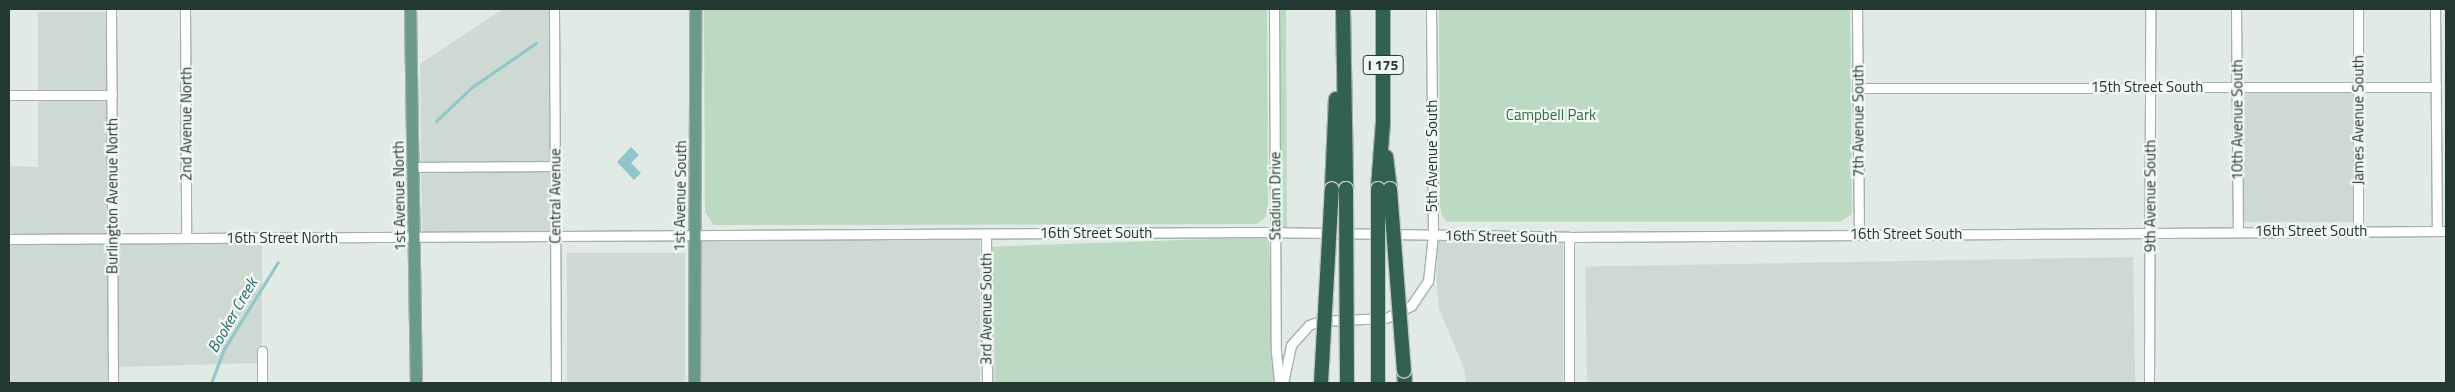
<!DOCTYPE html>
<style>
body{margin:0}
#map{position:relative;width:2455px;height:392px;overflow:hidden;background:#e1eae5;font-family:"Titillium Web",sans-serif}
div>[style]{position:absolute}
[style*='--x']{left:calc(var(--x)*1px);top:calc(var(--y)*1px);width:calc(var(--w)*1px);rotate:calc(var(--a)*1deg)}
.built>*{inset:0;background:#cfd9d4;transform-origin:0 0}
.green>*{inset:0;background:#bcd9c1;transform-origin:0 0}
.water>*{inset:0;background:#8ec6c9}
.stream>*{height:3px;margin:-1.5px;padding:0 1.5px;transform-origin:1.5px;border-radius:1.5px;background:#8ec6c9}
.roads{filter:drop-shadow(1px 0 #a4b1ab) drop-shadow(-1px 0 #a4b1ab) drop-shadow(0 1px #a4b1ab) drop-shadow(0 -1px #a4b1ab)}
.minor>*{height:9px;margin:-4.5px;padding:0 4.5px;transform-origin:4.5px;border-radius:4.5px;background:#fff}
.major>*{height:11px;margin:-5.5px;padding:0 5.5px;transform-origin:5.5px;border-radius:5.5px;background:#6a9a89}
.highway>*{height:14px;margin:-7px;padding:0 7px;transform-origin:7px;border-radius:7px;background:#326153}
.bridges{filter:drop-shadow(1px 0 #c1c7c5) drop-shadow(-1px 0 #c1c7c5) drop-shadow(0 1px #c1c7c5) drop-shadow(0 -1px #c1c7c5)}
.highway-bridge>*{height:14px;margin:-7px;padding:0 7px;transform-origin:7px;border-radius:7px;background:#326153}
span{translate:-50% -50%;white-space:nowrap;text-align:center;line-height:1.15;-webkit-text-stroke:4.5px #f1f7f3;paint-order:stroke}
.shield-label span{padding:1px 4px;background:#f1f7f3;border:1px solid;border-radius:4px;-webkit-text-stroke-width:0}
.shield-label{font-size:14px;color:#233830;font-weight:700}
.street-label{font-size:15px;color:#233830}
.park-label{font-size:15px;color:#326a42}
.water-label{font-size:16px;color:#24686d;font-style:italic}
.frame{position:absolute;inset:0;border:10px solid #233830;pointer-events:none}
</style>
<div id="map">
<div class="built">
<div style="clip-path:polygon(503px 9px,549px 9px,549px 161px,421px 162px,420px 64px)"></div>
<div style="left:106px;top:12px;width:78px;height:68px;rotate:90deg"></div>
<div style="left:2353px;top:91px;width:131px;height:111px;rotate:90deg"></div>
<div style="clip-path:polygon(38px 100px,106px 100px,107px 234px,9px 234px,9px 166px,38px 167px)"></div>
<div style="left:549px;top:171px;width:60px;height:128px;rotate:89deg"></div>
<div style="left:980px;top:239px;width:144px;height:281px;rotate:90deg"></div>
<div style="clip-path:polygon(1438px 241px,1563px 242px,1563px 383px,1466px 383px,1464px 368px,1439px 309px,1436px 273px)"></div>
<div style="clip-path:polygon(262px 243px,262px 346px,257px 346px,257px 363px,120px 367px,119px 383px,118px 244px)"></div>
<div style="left:9px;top:244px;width:98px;height:139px"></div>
<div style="left:567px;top:253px;width:118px;height:130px"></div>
<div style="left:2133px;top:257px;width:126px;height:548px;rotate:89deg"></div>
<div style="clip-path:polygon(992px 264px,994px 292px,996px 383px,992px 383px)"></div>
</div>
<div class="green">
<div style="clip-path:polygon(704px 9px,1267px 9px,1268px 215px,1257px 224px,714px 225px,705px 212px)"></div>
<div style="clip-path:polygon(1280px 9px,1286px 9px,1287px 228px,1280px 227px)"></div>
<div style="clip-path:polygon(1439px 9px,1850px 9px,1852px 214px,1840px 222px,1448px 222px,1442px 216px,1440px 205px)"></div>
<div style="left:1269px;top:237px;width:146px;height:278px;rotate:88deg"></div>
</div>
<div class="water">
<div style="clip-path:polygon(631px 147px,639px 155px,631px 163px,641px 173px,634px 180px,617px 162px)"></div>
</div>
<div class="stream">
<div style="--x:436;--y:121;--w:50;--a:-43.4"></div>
<div style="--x:472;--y:87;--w:78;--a:-34.5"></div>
<div style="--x:211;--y:383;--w:36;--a:-69"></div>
<div style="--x:224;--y:349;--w:102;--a:-58.2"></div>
</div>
<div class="roads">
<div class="minor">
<div style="--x:111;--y:9;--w:374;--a:89.7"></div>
<div style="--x:185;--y:9;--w:229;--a:89.7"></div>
<div style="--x:554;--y:9;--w:374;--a:89.7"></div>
<div style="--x:1274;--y:9;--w:343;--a:89.7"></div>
<div style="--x:1276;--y:352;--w:31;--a:84"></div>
<div style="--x:1857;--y:9;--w:225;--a:89.5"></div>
<div style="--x:2236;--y:9;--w:222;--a:89.5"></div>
<div style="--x:2435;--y:9;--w:222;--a:89.5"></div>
<div style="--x:1858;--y:88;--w:578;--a:-0.1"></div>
<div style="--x:9;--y:95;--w:103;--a:0"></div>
<div style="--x:413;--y:167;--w:142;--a:-0.4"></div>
<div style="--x:2358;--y:231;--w:222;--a:-90"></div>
<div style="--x:986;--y:234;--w:149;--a:89.6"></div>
<div style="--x:1569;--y:237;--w:146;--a:90"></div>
<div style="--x:9;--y:239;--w:1253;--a:-0.32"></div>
<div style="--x:1262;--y:232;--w:307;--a:0.9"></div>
<div style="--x:1569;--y:237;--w:877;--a:-0.39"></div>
<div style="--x:262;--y:351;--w:32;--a:90"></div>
<div style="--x:1283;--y:383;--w:39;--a:-78"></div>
<div style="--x:1291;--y:345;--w:27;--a:-48"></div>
<div style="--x:1309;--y:325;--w:12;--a:-20"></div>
<div style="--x:1320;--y:321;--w:66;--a:-2.6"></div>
<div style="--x:1386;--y:318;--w:28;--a:-26"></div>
<div style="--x:1411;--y:306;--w:30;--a:-56"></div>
<div style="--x:1428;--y:281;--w:46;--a:-83.8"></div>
<div style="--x:1433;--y:235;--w:226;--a:-90.5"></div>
<div style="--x:2149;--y:383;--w:374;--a:-89.8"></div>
</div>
<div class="major">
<div style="--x:410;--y:9;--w:374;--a:89.1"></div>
<div style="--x:694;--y:383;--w:374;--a:-89.8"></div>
</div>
<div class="highway">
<div style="--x:1343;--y:9;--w:180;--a:89"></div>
<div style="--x:1386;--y:157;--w:32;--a:83"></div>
<div style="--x:1332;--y:189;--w:90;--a:-87.5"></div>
<div style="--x:1378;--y:189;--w:67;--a:-85.7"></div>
<div style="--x:1383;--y:122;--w:113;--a:-90"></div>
<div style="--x:1404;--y:370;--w:13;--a:86"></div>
</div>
</div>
<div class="bridges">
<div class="highway-bridge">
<div style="--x:1346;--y:189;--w:194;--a:89.7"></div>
<div style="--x:1378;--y:189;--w:194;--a:90"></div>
<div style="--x:1390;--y:189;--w:182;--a:85.6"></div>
<div style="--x:1321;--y:383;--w:194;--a:-86.8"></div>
</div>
</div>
<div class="shield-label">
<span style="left:1383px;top:65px">I 175</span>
</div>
<div class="street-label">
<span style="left:2147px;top:87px">15th Street South</span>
<span style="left:2237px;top:120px;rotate:-90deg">10th Avenue South</span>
<span style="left:2358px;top:120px;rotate:-90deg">James Avenue South</span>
<span style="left:1858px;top:121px;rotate:-90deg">7th Avenue South</span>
<span style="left:186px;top:124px;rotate:-90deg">2nd Avenue North</span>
<span style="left:1432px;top:156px;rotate:-90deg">5th Avenue South</span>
<span style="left:112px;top:196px;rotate:-90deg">Burlington Avenue North</span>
<span style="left:399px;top:196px;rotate:-91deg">1st Avenue North</span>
<span style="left:555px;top:196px;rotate:-90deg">Central Avenue</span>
<span style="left:680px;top:196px;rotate:-89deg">1st Avenue South</span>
<span style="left:1275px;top:196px;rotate:-90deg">Stadium Drive</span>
<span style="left:2150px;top:196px;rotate:-90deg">9th Avenue South</span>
<span style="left:2311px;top:231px">16th Street South</span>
<span style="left:1096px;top:233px">16th Street South</span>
<span style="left:1906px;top:234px">16th Street South</span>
<span style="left:1501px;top:236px;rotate:1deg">16th Street South</span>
<span style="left:282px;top:238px">16th Street North</span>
<span style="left:986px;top:309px;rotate:-90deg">3rd Avenue South</span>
</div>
<div class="park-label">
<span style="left:1551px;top:115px">Campbell Park</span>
</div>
<div class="water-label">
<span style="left:232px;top:315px;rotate:-60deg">Booker Creek</span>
</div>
<div class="frame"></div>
</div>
